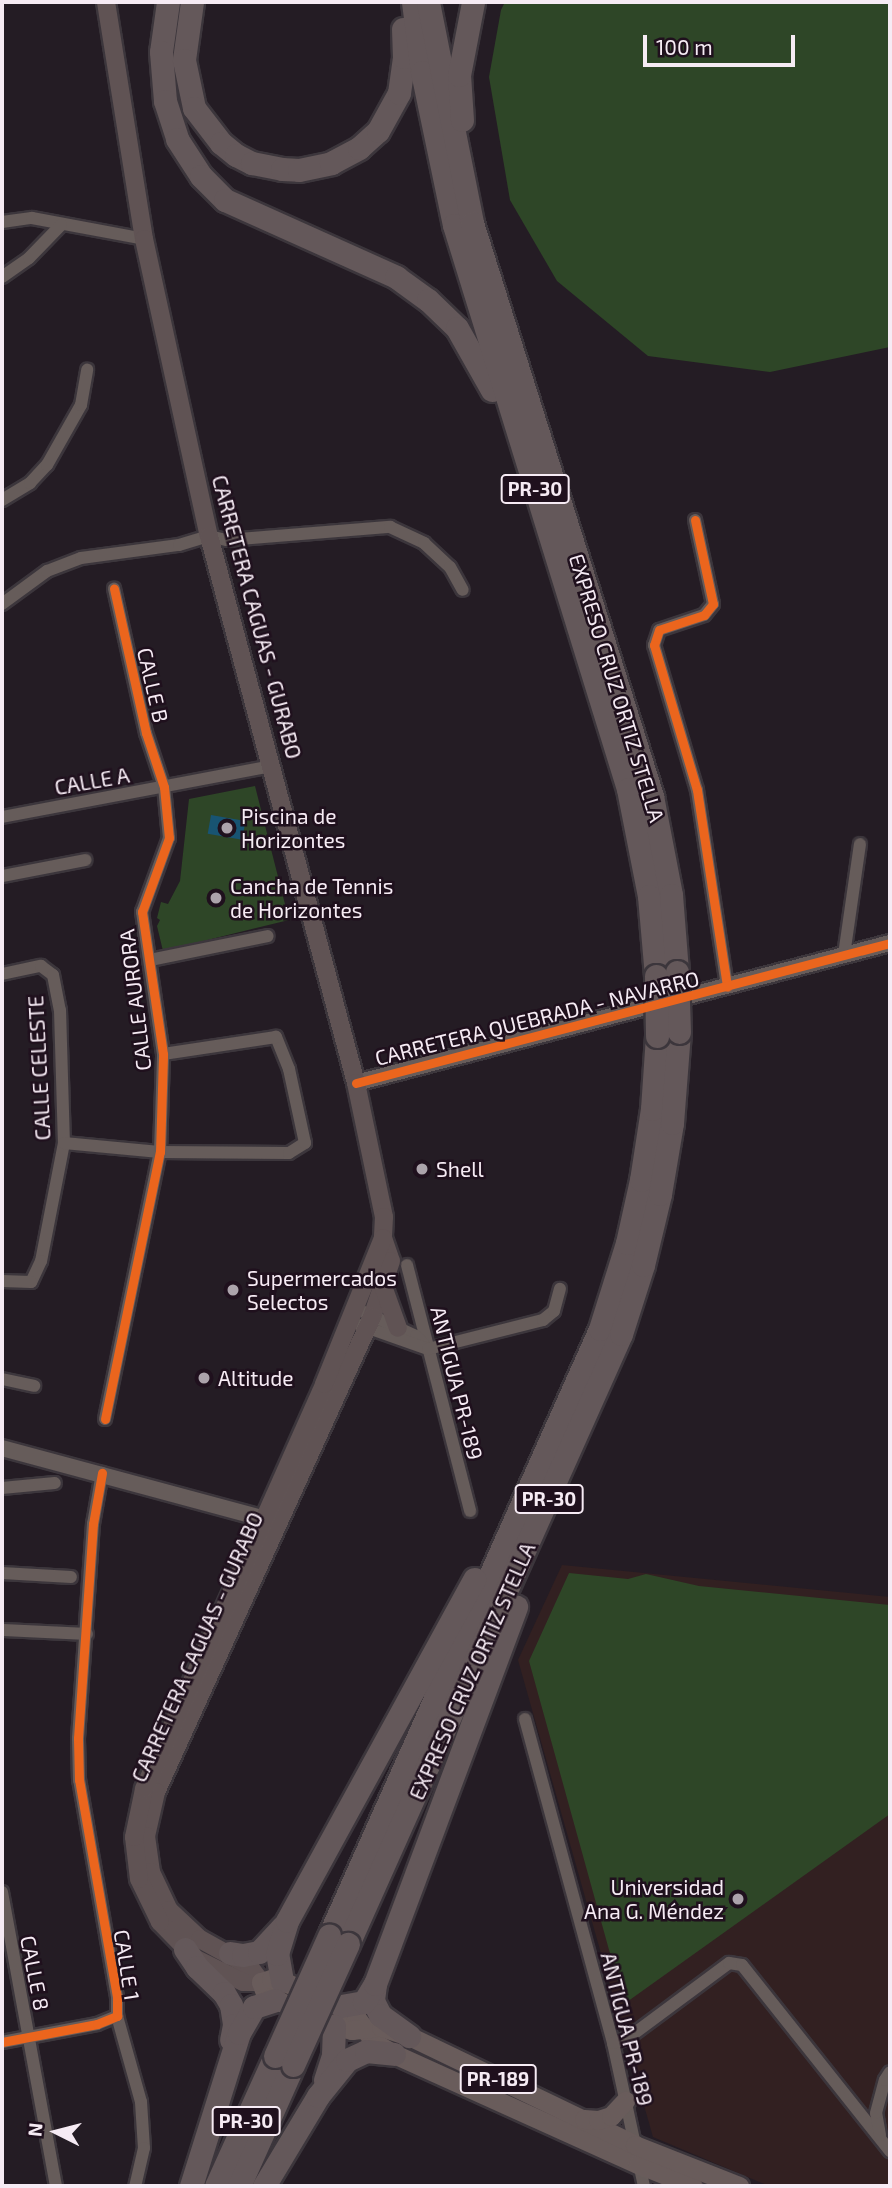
<!DOCTYPE html>
<meta charset="utf-8">
<style>
body{margin:0}
#map{position:relative;width:892px;height:2188px;overflow:hidden;background:#241c24;font-family:"Exo 2",sans-serif}
div>[style]{position:absolute}
[style*='--x']{left:calc(var(--x)*1px);top:calc(var(--y)*1px);width:calc(var(--w)*1px);rotate:calc(var(--a)*1deg)}
.education>*{inset:0;background:#322021}
.green>*{inset:0;background:#2e4627}
.water>*{inset:0;background:#185472;transform-origin:0 0}
.roads{filter:drop-shadow(2px 0 #3c363c) drop-shadow(-2px 0 #3c363c) drop-shadow(0 2px #3c363c) drop-shadow(0 -2px #3c363c)}
.minor>*{height:12px;margin:-6px;padding:0 6px;transform-origin:6px;border-radius:6px;background:#665c5a}
.tertiary>*{height:16px;margin:-8px;padding:0 8px;transform-origin:8px;border-radius:8px;background:#665c5a}
.secondary>*{height:18px;margin:-9px;padding:0 9px;transform-origin:9px;border-radius:9px;background:#605354}
.primary>*{height:19px;margin:-9.5px;padding:0 9.5px;transform-origin:9.5px;border-radius:9.5px;background:#695c5b}
.motorway>*{height:23px;margin:-11.5px;padding:0 11.5px;transform-origin:11.5px;border-radius:11.5px;background:#64585a}
.bridges{filter:drop-shadow(2px 0 #3c363c) drop-shadow(-2px 0 #3c363c) drop-shadow(0 2px #3c363c) drop-shadow(0 -2px #3c363c)}
.motorway-bridge>*{height:23px;margin:-11.5px;padding:0 11.5px;transform-origin:11.5px;border-radius:11.5px;background:#64585a}
.cycleway>*{height:9px;margin:-4.5px;padding:0 4.5px;transform-origin:4.5px;border-radius:4.5px;background:#eb651d}
.dots>*{width:19px;height:19px;translate:-50% -50%;box-sizing:border-box;border:4px solid #1f101d;border-radius:50%}
span{translate:-50% -50%;white-space:nowrap;text-align:center;line-height:1.15;-webkit-text-stroke:5px #1f101d;paint-order:stroke}
.shield-label span{padding:2px 5px;background:#1f101d;border:2px solid;border-radius:5px;-webkit-text-stroke-width:0}
.shield-label{font-size:19px;color:#f6ebf4;font-weight:700}
.street-label{font-size:21px;color:#f6ebf4}
.poi-label{font-size:21px;color:#f6ebf4}
.left{translate:0 -50%;text-align:left}
.right{translate:-100% -50%;text-align:right}
.frame{position:absolute;inset:0;border:4px solid #f6ebf4;pointer-events:none}
.north{position:absolute;left:21px;top:2097px;width:70px;height:70px;-webkit-text-stroke:5px #1f101d;paint-order:stroke;rotate:276deg;font-size:19px;font-weight:700;line-height:28px;text-align:center;color:#f6ebf4}
.north::after{content:'';display:block;margin:auto;width:24px;height:32px;background:#f6ebf4;clip-path:polygon(50% 0,100% 100%,50% 72%,0 100%)}
.scale{position:absolute;left:643px;top:35px;width:152px;height:32px;box-sizing:border-box;border:4px solid #f6ebf4;border-top:0;padding-left:9px;font-size:21px;line-height:24px;white-space:nowrap;color:#f6ebf4;-webkit-text-stroke:5px #1f101d;paint-order:stroke}
</style>
<div id="map">
<div class="education">
<div style="clip-path:polygon(562px 1565px,890px 1597px,890px 2186px,769px 2186px,653px 2137px,518px 1660px)"></div>
</div>
<div class="green">
<div style="clip-path:polygon(505px 2px,890px 2px,890px 347px,770px 372px,648px 356px,557px 281px,510px 200px,489px 77px,501px 10px)"></div>
<div style="clip-path:polygon(255px 786px,289px 920px,163px 951px,157px 926px,160px 920px,157px 918px,161px 902px,168px 904px,180px 881px,189px 799px)"></div>
<div style="clip-path:polygon(569px 1573px,628px 1579px,646px 1574px,699px 1586px,890px 1605px,890px 1814px,624px 2004px,529px 1661px)"></div>
</div>
<div class="water">
<div style="left:211px;top:815px;width:35px;height:19px;rotate:10deg"></div>
</div>
<div class="roads">
<div class="minor">
<div style="--x:2;--y:222;--w:30;--a:-8"></div>
<div style="--x:32;--y:218;--w:114;--a:10.6"></div>
<div style="--x:2;--y:277;--w:33;--a:-35"></div>
<div style="--x:29;--y:258;--w:46;--a:-45.9"></div>
<div style="--x:2;--y:500;--w:33;--a:-31"></div>
<div style="--x:30;--y:483;--w:25;--a:-47"></div>
<div style="--x:47;--y:465;--w:69;--a:-60.5"></div>
<div style="--x:81;--y:405;--w:36;--a:-80"></div>
<div style="--x:695;--y:520;--w:86;--a:77.9"></div>
<div style="--x:713;--y:604;--w:14;--a:129"></div>
<div style="--x:704;--y:615;--w:47;--a:161.6"></div>
<div style="--x:659;--y:630;--w:16;--a:108"></div>
<div style="--x:654;--y:645;--w:151;--a:73.5"></div>
<div style="--x:697;--y:790;--w:199;--a:81.3"></div>
<div style="--x:2;--y:604;--w:56;--a:-36.3"></div>
<div style="--x:47;--y:571;--w:36;--a:-21"></div>
<div style="--x:81;--y:558;--w:99;--a:-7.6"></div>
<div style="--x:179;--y:545;--w:31;--a:-17"></div>
<div style="--x:209;--y:536;--w:18;--a:13"></div>
<div style="--x:227;--y:540;--w:164;--a:-4.6"></div>
<div style="--x:390;--y:527;--w:38;--a:25"></div>
<div style="--x:424;--y:543;--w:35;--a:43"></div>
<div style="--x:450;--y:567;--w:26;--a:61"></div>
<div style="--x:2;--y:817;--w:276;--a:-10.7"></div>
<div style="--x:2;--y:876;--w:85;--a:-10.9"></div>
<div style="--x:844;--y:955;--w:112;--a:-81.8"></div>
<div style="--x:150;--y:960;--w:120;--a:-11.5"></div>
<div style="--x:2;--y:974;--w:40;--a:-12"></div>
<div style="--x:41;--y:966;--w:15;--a:37"></div>
<div style="--x:53;--y:975;--w:36;--a:79"></div>
<div style="--x:60;--y:1010;--w:133;--a:88.3"></div>
<div style="--x:64;--y:1143;--w:120;--a:101"></div>
<div style="--x:41;--y:1261;--w:23;--a:115"></div>
<div style="--x:31;--y:1282;--w:29;--a:-178"></div>
<div style="--x:64;--y:1143;--w:96;--a:5.4"></div>
<div style="--x:160;--y:1152;--w:129;--a:0.4"></div>
<div style="--x:289;--y:1153;--w:19;--a:-32"></div>
<div style="--x:305;--y:1143;--w:76;--a:-102.2"></div>
<div style="--x:289;--y:1069;--w:35;--a:-112"></div>
<div style="--x:276;--y:1037;--w:114;--a:171.4"></div>
<div style="--x:407;--y:1265;--w:254;--a:75.6"></div>
<div style="--x:355;--y:1308;--w:67;--a:24.7"></div>
<div style="--x:416;--y:1336;--w:18;--a:47"></div>
<div style="--x:428;--y:1349;--w:72;--a:-160.6"></div>
<div style="--x:428;--y:1349;--w:119;--a:-14.2"></div>
<div style="--x:543;--y:1320;--w:14;--a:-39"></div>
<div style="--x:554;--y:1311;--w:23;--a:-75"></div>
<div style="--x:2;--y:1379;--w:33;--a:12"></div>
<div style="--x:105;--y:1419;--w:273;--a:-78.4"></div>
<div style="--x:160;--y:1152;--w:98;--a:-88.2"></div>
<div style="--x:163;--y:1054;--w:144;--a:-98.4"></div>
<div style="--x:142;--y:912;--w:79;--a:-70"></div>
<div style="--x:169;--y:838;--w:51;--a:-95.6"></div>
<div style="--x:164;--y:787;--w:57;--a:-108.4"></div>
<div style="--x:146;--y:733;--w:148;--a:-102.5"></div>
<div style="--x:2;--y:1488;--w:53;--a:-5.4"></div>
<div style="--x:2;--y:1573;--w:69;--a:3.3"></div>
<div style="--x:2;--y:1630;--w:85;--a:2.7"></div>
<div style="--x:525;--y:1719;--w:336;--a:74.8"></div>
<div style="--x:613;--y:2043;--w:146;--a:77.8"></div>
<div style="--x:2;--y:1892;--w:299;--a:79.6"></div>
<div style="--x:117;--y:2016;--w:89;--a:74.4"></div>
<div style="--x:141;--y:2102;--w:46;--a:86.3"></div>
<div style="--x:144;--y:2148;--w:39;--a:103"></div>
<div style="--x:2;--y:2042;--w:97;--a:-10.7"></div>
<div style="--x:97;--y:2024;--w:22;--a:-22"></div>
<div style="--x:117;--y:2016;--w:19;--a:-90"></div>
<div style="--x:117;--y:1997;--w:220;--a:-99.9"></div>
<div style="--x:79;--y:1780;--w:42;--a:-91.4"></div>
<div style="--x:78;--y:1738;--w:215;--a:-86"></div>
<div style="--x:93;--y:1524;--w:52;--a:-80"></div>
<div style="--x:613;--y:2043;--w:16;--a:-18"></div>
<div style="--x:628;--y:2038;--w:126;--a:-36.6"></div>
<div style="--x:729;--y:1963;--w:13;--a:9"></div>
<div style="--x:742;--y:1965;--w:238;--a:51.5"></div>
<div style="--x:880;--y:2135;--w:22;--a:-100"></div>
<div style="--x:876;--y:2113;--w:34;--a:-75"></div>
<div style="--x:885;--y:2080;--w:9;--a:-58"></div>
</div>
<div class="tertiary">
<div style="--x:356;--y:1083;--w:552;--a:-14.69"></div>
<div style="--x:2;--y:1448;--w:284;--a:15.1"></div>
</div>
<div class="secondary">
<div style="--x:106;--y:2;--w:240;--a:80.9"></div>
<div style="--x:144;--y:239;--w:304;--a:77.7"></div>
<div style="--x:209;--y:536;--w:566;--a:74.96"></div>
<div style="--x:356;--y:1083;--w:137;--a:78.2"></div>
<div style="--x:384;--y:1217;--w:21;--a:93"></div>
<div style="--x:383;--y:1238;--w:24;--a:71"></div>
<div style="--x:391;--y:1261;--w:59;--a:108.7"></div>
<div style="--x:372;--y:1317;--w:522;--a:114.45"></div>
<div style="--x:156;--y:1792;--w:45;--a:102.8"></div>
<div style="--x:146;--y:1836;--w:36;--a:82"></div>
<div style="--x:151;--y:1872;--w:42;--a:64.7"></div>
<div style="--x:169;--y:1910;--w:42;--a:43.1"></div>
<div style="--x:200;--y:1939;--w:56;--a:28.9"></div>
<div style="--x:249;--y:1966;--w:20;--a:53"></div>
<div style="--x:261;--y:1982;--w:18;--a:180"></div>
<div style="--x:243;--y:1982;--w:52;--a:-153.9"></div>
<div style="--x:196;--y:1959;--w:52;--a:-134.2"></div>
<div style="--x:160;--y:1922;--w:48;--a:-116"></div>
<div style="--x:139;--y:1879;--w:42;--a:-96.8"></div>
<div style="--x:134;--y:1837;--w:49;--a:-78.2"></div>
<div style="--x:144;--y:1789;--w:443;--a:-66"></div>
<div style="--x:324;--y:1384;--w:157;--a:-68"></div>
<div style="--x:384;--y:1289;--w:41;--a:70.3"></div>
</div>
<div class="primary">
<div style="--x:285;--y:2004;--w:23;--a:-151"></div>
<div style="--x:265;--y:1993;--w:12;--a:-110"></div>
<div style="--x:261;--y:1982;--w:10;--a:-17"></div>
<div style="--x:271;--y:1979;--w:11;--a:10"></div>
<div style="--x:282;--y:1981;--w:64;--a:23"></div>
<div style="--x:341;--y:2006;--w:19;--a:36"></div>
<div style="--x:356;--y:2017;--w:32;--a:54"></div>
<div style="--x:375;--y:2043;--w:22;--a:30"></div>
<div style="--x:394;--y:2054;--w:268;--a:24.3"></div>
<div style="--x:638;--y:2164;--w:59;--a:21.8"></div>
<div style="--x:322;--y:2021;--w:31;--a:17"></div>
<div style="--x:352;--y:2030;--w:29;--a:-6"></div>
<div style="--x:381;--y:2027;--w:29;--a:18"></div>
<div style="--x:409;--y:2036;--w:251;--a:25.7"></div>
<div style="--x:635;--y:2145;--w:112;--a:21.5"></div>
<div style="--x:584;--y:2119;--w:14;--a:4"></div>
<div style="--x:598;--y:2120;--w:14;--a:-17"></div>
<div style="--x:611;--y:2116;--w:21;--a:-47"></div>
</div>
<div class="motorway">
<div style="--x:168;--y:2;--w:50;--a:98"></div>
<div style="--x:161;--y:52;--w:49;--a:85.3"></div>
<div style="--x:165;--y:101;--w:40;--a:72"></div>
<div style="--x:177;--y:139;--w:44;--a:57"></div>
<div style="--x:201;--y:176;--w:34;--a:45"></div>
<div style="--x:225;--y:200;--w:188;--a:24.2"></div>
<div style="--x:396;--y:277;--w:39;--a:36"></div>
<div style="--x:428;--y:300;--w:40;--a:44"></div>
<div style="--x:457;--y:328;--w:71;--a:60.6"></div>
<div style="--x:192;--y:2;--w:59;--a:97.9"></div>
<div style="--x:184;--y:60;--w:49;--a:78.2"></div>
<div style="--x:194;--y:108;--w:44;--a:52.4"></div>
<div style="--x:221;--y:143;--w:19;--a:39"></div>
<div style="--x:236;--y:155;--w:18;--a:27"></div>
<div style="--x:252;--y:163;--w:31;--a:11"></div>
<div style="--x:282;--y:169;--w:17;--a:3"></div>
<div style="--x:299;--y:170;--w:33;--a:-12"></div>
<div style="--x:331;--y:163;--w:32;--a:-28"></div>
<div style="--x:359;--y:148;--w:25;--a:-42"></div>
<div style="--x:378;--y:131;--w:43;--a:-61.1"></div>
<div style="--x:399;--y:93;--w:36;--a:-82"></div>
<div style="--x:404;--y:57;--w:28;--a:-92"></div>
<div style="--x:413;--y:2;--w:71;--a:82.7"></div>
<div style="--x:422;--y:72;--w:156;--a:78.2"></div>
<div style="--x:454;--y:225;--w:590;--a:72.85"></div>
<div style="--x:628;--y:789;--w:109;--a:78.9"></div>
<div style="--x:649;--y:896;--w:80;--a:85"></div>
<div style="--x:428;--y:2;--w:225;--a:78.7"></div>
<div style="--x:472;--y:223;--w:601;--a:72.56"></div>
<div style="--x:652;--y:796;--w:101;--a:79.1"></div>
<div style="--x:671;--y:895;--w:77;--a:85.5"></div>
<div style="--x:462;--y:120;--w:45;--a:-93.8"></div>
<div style="--x:459;--y:75;--w:74;--a:-79.1"></div>
<div style="--x:329;--y:1936;--w:665;--a:-65.94"></div>
<div style="--x:600;--y:1329;--w:90;--a:-72.6"></div>
<div style="--x:627;--y:1243;--w:65;--a:-77.5"></div>
<div style="--x:641;--y:1180;--w:72;--a:-81.2"></div>
<div style="--x:652;--y:1109;--w:73;--a:-86.1"></div>
<div style="--x:348;--y:1944;--w:668;--a:-65.89"></div>
<div style="--x:621;--y:1334;--w:72;--a:-72.3"></div>
<div style="--x:643;--y:1265;--w:73;--a:-76.5"></div>
<div style="--x:660;--y:1194;--w:72;--a:-80.4"></div>
<div style="--x:672;--y:1123;--w:91;--a:-85.6"></div>
<div style="--x:185;--y:1949;--w:22;--a:56"></div>
<div style="--x:197;--y:1967;--w:37;--a:44"></div>
<div style="--x:224;--y:1993;--w:14;--a:60"></div>
<div style="--x:231;--y:2005;--w:20;--a:81"></div>
<div style="--x:234;--y:2025;--w:15;--a:101"></div>
<div style="--x:230;--y:1953;--w:13;--a:9"></div>
<div style="--x:243;--y:1955;--w:16;--a:-11"></div>
<div style="--x:259;--y:1952;--w:35;--a:-47"></div>
<div style="--x:282;--y:1981;--w:27;--a:-100"></div>
<div style="--x:277;--y:1954;--w:34;--a:-73"></div>
<div style="--x:287;--y:1921;--w:390;--a:-61.3"></div>
<div style="--x:375;--y:1984;--w:17;--a:97"></div>
<div style="--x:373;--y:2001;--w:16;--a:63"></div>
<div style="--x:380;--y:2015;--w:36;--a:36"></div>
<div style="--x:341;--y:2006;--w:23;--a:-10"></div>
<div style="--x:364;--y:2002;--w:21;--a:-59"></div>
<div style="--x:375;--y:1984;--w:403;--a:-69.5"></div>
<div style="--x:325;--y:2080;--w:26;--a:-72"></div>
<div style="--x:333;--y:2055;--w:29;--a:-88"></div>
<div style="--x:191;--y:2186;--w:160;--a:-72.6"></div>
<div style="--x:239;--y:2033;--w:30;--a:-60"></div>
<div style="--x:254;--y:2007;--w:22;--a:-18"></div>
<div style="--x:216;--y:2186;--w:143;--a:-65.6"></div>
<div style="--x:239;--y:2186;--w:133;--a:-65.9"></div>
<div style="--x:264;--y:2186;--w:105;--a:-59"></div>
<div style="--x:318;--y:2096;--w:46;--a:-51.1"></div>
<div style="--x:347;--y:2060;--w:21;--a:-25"></div>
<div style="--x:366;--y:2051;--w:28;--a:6"></div>
</div>
</div>
<div class="bridges">
<div class="motorway-bridge">
<div style="--x:677;--y:972;--w:60;--a:88.1"></div>
<div style="--x:656;--y:976;--w:60;--a:89"></div>
<div style="--x:275;--y:2056;--w:132;--a:-65.8"></div>
<div style="--x:293;--y:2065;--w:133;--a:-65.6"></div>
</div>
</div>
<div class="cycleway">
<div style="--x:695;--y:520;--w:86;--a:77.9"></div>
<div style="--x:713;--y:604;--w:14;--a:129"></div>
<div style="--x:704;--y:615;--w:47;--a:161.6"></div>
<div style="--x:659;--y:630;--w:16;--a:108"></div>
<div style="--x:654;--y:645;--w:151;--a:73.5"></div>
<div style="--x:697;--y:790;--w:199;--a:81.3"></div>
<div style="--x:356;--y:1083;--w:552;--a:-14.69"></div>
<div style="--x:105;--y:1419;--w:273;--a:-78.4"></div>
<div style="--x:160;--y:1152;--w:98;--a:-88.2"></div>
<div style="--x:163;--y:1054;--w:144;--a:-98.4"></div>
<div style="--x:142;--y:912;--w:79;--a:-70"></div>
<div style="--x:169;--y:838;--w:51;--a:-95.6"></div>
<div style="--x:164;--y:787;--w:57;--a:-108.4"></div>
<div style="--x:146;--y:733;--w:148;--a:-102.5"></div>
<div style="--x:2;--y:2042;--w:97;--a:-10.7"></div>
<div style="--x:97;--y:2024;--w:22;--a:-22"></div>
<div style="--x:117;--y:2016;--w:19;--a:-90"></div>
<div style="--x:117;--y:1997;--w:220;--a:-99.9"></div>
<div style="--x:79;--y:1780;--w:42;--a:-91.4"></div>
<div style="--x:78;--y:1738;--w:215;--a:-86"></div>
<div style="--x:93;--y:1524;--w:52;--a:-80"></div>
</div>
<div class="dots">
<div style="left:227px;top:828px;background:#aca3ab"></div>
<div style="left:216px;top:898px;background:#aca3ab"></div>
<div style="left:422px;top:1169px;background:#aca3ab"></div>
<div style="left:233px;top:1290px;background:#aca3ab"></div>
<div style="left:204px;top:1378px;background:#aca3ab"></div>
<div style="left:738px;top:1899px;background:#aca3ab"></div>
</div>
<div class="shield-label">
<span style="left:535px;top:489px">PR-30</span>
<span style="left:549px;top:1499px">PR-30</span>
<span style="left:498px;top:2079px">PR-189</span>
<span style="left:246px;top:2121px">PR-30</span>
</div>
<div class="street-label">
<span style="left:257px;top:617px;rotate:75deg">CARRETERA CAGUAS - GURABO</span>
<span style="left:153px;top:685px;rotate:77deg">CALLE B</span>
<span style="left:617px;top:688px;rotate:73deg">EXPRESO CRUZ ORTIZ STELLA</span>
<span style="left:92px;top:781px;rotate:-10deg">CALLE A</span>
<span style="left:135px;top:1000px;rotate:-97deg">CALLE AURORA</span>
<span style="left:537px;top:1018px;rotate:-14deg">CARRETERA QUEBRADA - NAVARRO</span>
<span style="left:39px;top:1068px;rotate:-93deg">CALLE CELESTE</span>
<span style="left:457px;top:1383px;rotate:76deg">ANTIGUA PR-189</span>
<span style="left:197px;top:1647px;rotate:-66deg">CARRETERA CAGUAS - GURABO</span>
<span style="left:472px;top:1671px;rotate:-66deg">EXPRESO CRUZ ORTIZ STELLA</span>
<span style="left:127px;top:1965px;rotate:81deg">CALLE 1</span>
<span style="left:35px;top:1973px;rotate:79deg">CALLE 8</span>
<span style="left:627px;top:2029px;rotate:76deg">ANTIGUA PR-189</span>
</div>
<div class="poi-label">
<span class="left" style="left:241px;top:828px">Piscina de<br>Horizontes</span>
<span class="left" style="left:230px;top:898px">Cancha de Tennis<br>de Horizontes</span>
<span class="left" style="left:436px;top:1169px">Shell</span>
<span class="left" style="left:247px;top:1290px">Supermercados<br>Selectos</span>
<span class="left" style="left:218px;top:1378px">Altitude</span>
<span class="right" style="left:724px;top:1899px">Universidad<br>Ana G. Méndez</span>
</div>
<div class="frame"></div>
<div class="north">N</div>
<div class="scale">100 m</div>
</div>
